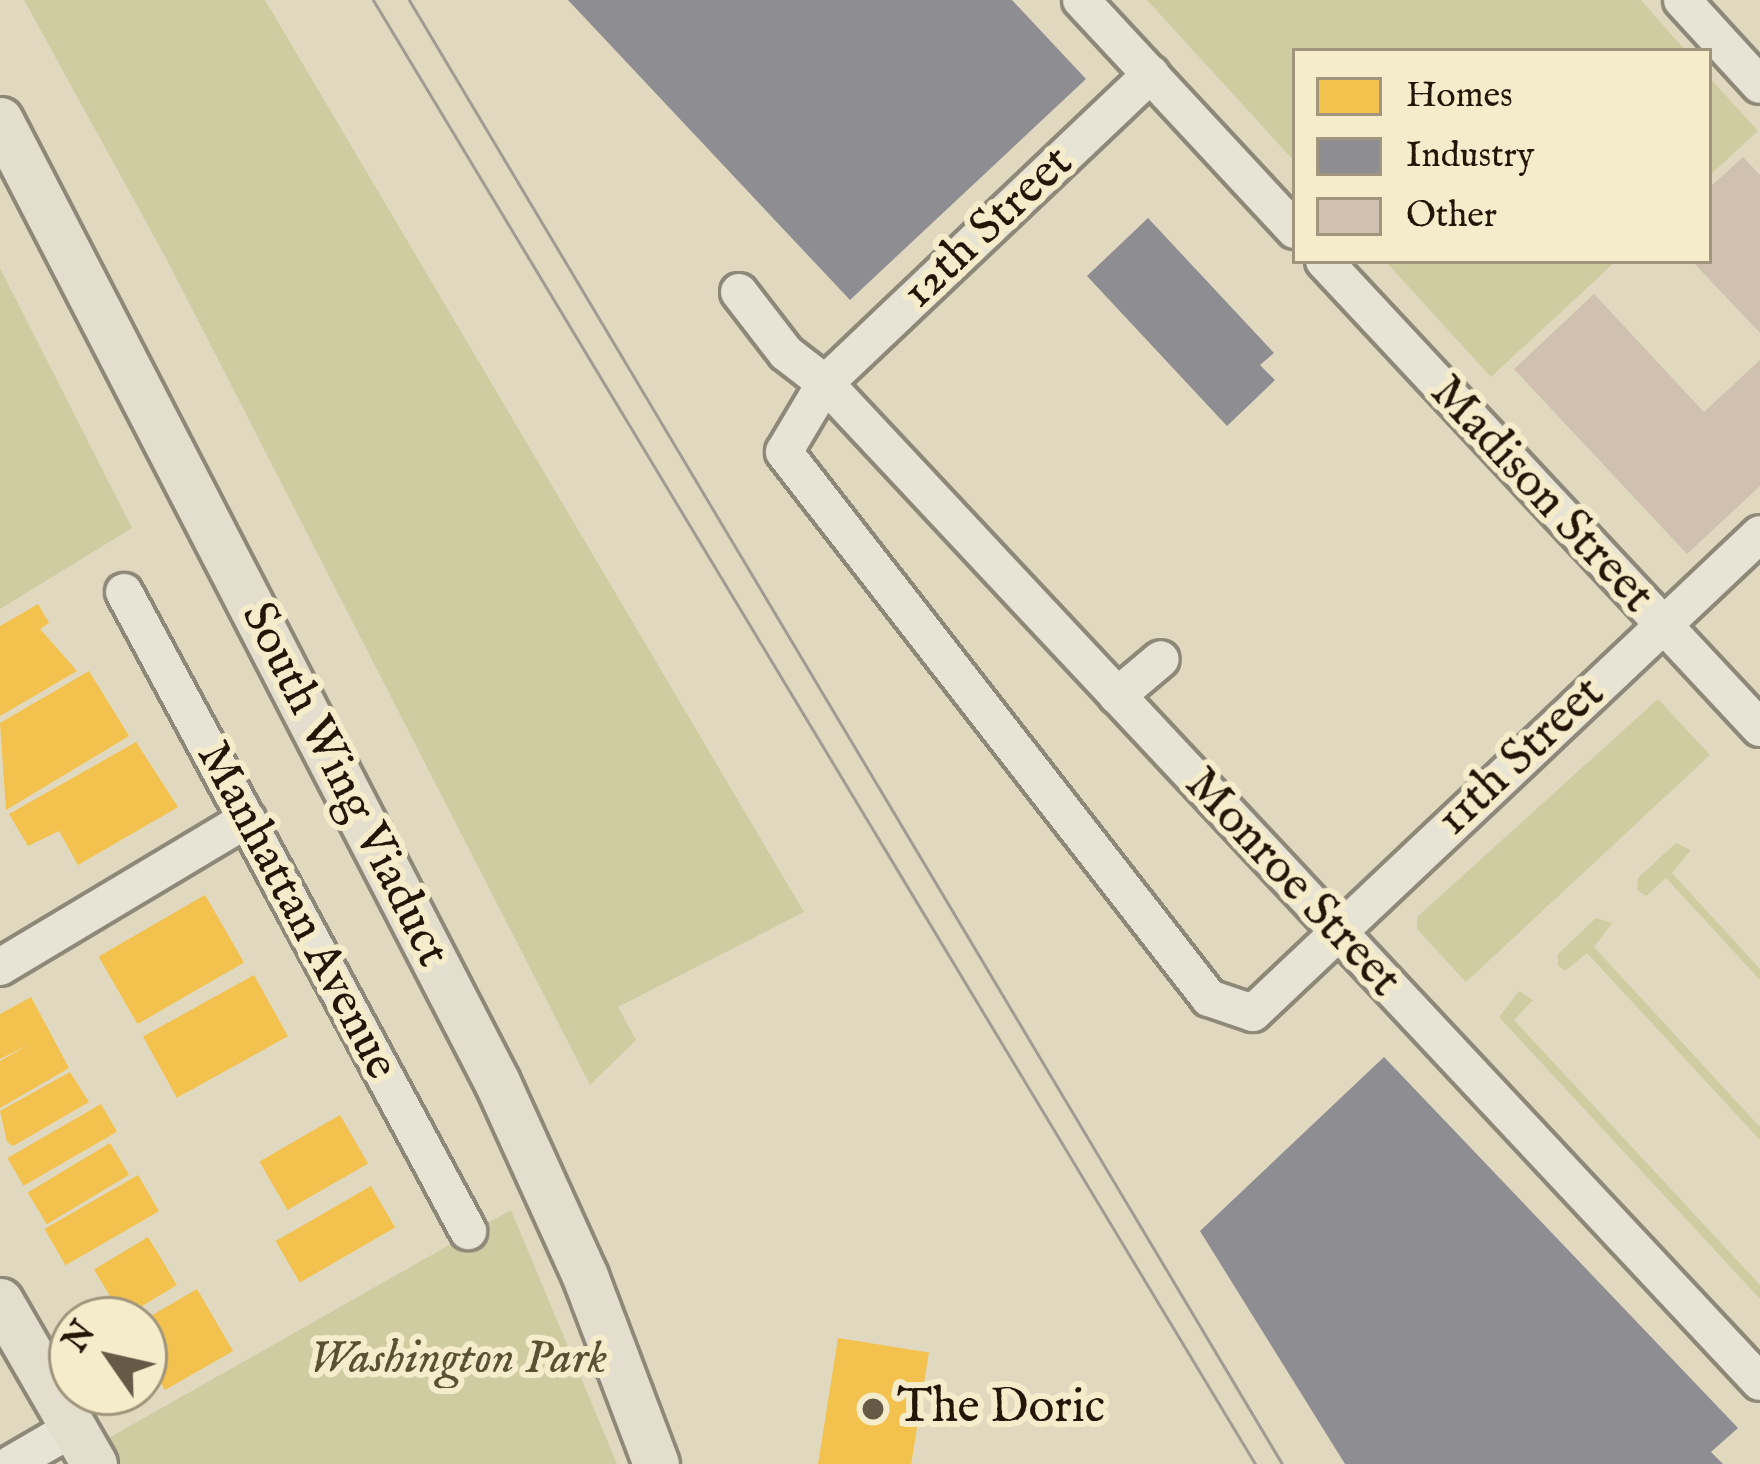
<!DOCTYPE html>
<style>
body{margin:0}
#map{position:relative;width:1760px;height:1464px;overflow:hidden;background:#e1d9bf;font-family:"IM FELL English",serif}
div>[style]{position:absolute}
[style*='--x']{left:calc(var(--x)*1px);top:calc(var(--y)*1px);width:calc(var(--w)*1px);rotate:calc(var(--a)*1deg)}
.green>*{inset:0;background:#cecca0}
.homes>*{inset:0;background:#f2c14e;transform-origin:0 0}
.industry>*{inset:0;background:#8d8d92}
.building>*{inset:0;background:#cfc0b0}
.roads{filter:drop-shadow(3px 0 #8e8878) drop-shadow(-3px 0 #8e8878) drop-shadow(0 3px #8e8878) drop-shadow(0 -3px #8e8878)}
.minor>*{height:36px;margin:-18px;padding:0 18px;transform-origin:18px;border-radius:18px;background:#e7e3d5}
.major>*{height:45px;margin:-22.5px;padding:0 22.5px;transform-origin:22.5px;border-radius:22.5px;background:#e3dece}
.tram>*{height:3px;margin:-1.5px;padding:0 1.5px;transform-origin:1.5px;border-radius:1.5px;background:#a09c91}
.dots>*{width:33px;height:33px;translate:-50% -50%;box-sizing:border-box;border:6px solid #f5eccc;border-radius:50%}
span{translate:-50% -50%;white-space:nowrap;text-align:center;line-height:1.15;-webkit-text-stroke:12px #f5eccc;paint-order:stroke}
.street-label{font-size:48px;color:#241507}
.park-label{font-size:48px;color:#5a5134;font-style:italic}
.poi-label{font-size:48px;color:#241507}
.left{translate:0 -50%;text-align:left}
.legend{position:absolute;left:1292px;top:48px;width:420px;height:216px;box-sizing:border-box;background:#f5eccc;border:3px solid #a1967d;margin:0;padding:15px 21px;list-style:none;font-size:36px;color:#241507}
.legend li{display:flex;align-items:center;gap:24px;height:60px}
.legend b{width:60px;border:3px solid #a1967d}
.north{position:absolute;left:48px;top:1296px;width:120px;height:120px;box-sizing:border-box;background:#f5eccc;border:3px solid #a1967d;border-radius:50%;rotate:304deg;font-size:33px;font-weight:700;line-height:48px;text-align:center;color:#241507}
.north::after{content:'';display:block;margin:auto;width:42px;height:54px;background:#665a47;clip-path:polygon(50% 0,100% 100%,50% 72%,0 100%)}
</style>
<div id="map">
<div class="green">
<div style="clip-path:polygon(24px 0,265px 0,804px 912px,618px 1007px,636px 1040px,590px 1085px,168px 262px)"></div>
<div style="clip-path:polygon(1147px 0,1641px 0,1686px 51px,1295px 51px,1295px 162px)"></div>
<div style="clip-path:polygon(1709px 77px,1758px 131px,1709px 176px)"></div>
<div style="clip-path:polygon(1385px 261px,1616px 261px,1491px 377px)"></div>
<div style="clip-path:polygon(0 268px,132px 528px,0 609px)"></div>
<div style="clip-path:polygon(1658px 699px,1710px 755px,1466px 982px,1417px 929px,1417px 917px)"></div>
<div style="clip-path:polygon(1676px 843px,1691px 850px,1672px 873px,1760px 969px,1760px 980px,1666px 878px,1646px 896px,1637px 890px,1638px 878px)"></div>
<div style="clip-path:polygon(1596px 918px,1612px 923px,1594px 947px,1760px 1127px,1760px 1140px,1587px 953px,1565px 971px,1558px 966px,1558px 954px)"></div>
<div style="clip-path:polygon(1519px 991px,1533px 1000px,1514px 1020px,1760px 1285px,1760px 1299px,1499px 1017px)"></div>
<div style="clip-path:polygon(511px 1210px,617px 1464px,63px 1464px)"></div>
</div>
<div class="homes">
<div style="clip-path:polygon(38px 604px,49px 623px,40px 629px,77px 671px,0 716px,0 626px)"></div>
<div style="clip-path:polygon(89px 671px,129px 736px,6px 810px,0 723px)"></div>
<div style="clip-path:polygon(136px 742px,178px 807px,78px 865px,59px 831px,28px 846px,9px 814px)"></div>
<div style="left:205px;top:895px;width:78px;height:123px;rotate:60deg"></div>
<div style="left:254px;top:975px;width:70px;height:127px;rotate:61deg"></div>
<div style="clip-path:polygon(31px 997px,69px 1068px,0 1108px,0 1061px,30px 1044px,0 1059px,0 1014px)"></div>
<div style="clip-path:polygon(70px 1072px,89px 1102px,13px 1146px,7px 1142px,0 1111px)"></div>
<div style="left:101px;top:1104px;width:32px;height:108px;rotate:60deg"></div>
<div style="left:340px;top:1115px;width:56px;height:93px;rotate:60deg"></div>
<div style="left:110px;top:1143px;width:37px;height:96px;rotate:59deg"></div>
<div style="left:138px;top:1175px;width:42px;height:108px;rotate:60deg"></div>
<div style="left:371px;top:1186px;width:48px;height:110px;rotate:60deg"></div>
<div style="left:148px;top:1237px;width:56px;height:63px;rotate:59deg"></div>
<div style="clip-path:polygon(197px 1289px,233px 1351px,165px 1390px,144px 1353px,154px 1336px,144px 1320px)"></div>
<div style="left:838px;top:1338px;width:92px;height:128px;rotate:9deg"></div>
</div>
<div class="industry">
<div style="clip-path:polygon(568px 0,1012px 0,1086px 79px,850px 300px)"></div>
<div style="clip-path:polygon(1148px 218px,1274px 353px,1260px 365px,1275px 380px,1227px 426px,1087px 276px)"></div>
<div style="clip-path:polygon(1384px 1057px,1738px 1428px,1711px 1452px,1723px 1464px,1345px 1464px,1200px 1231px)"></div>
</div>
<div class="building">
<div style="clip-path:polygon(1743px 157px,1760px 175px,1760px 333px,1692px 261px,1709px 261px,1709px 188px)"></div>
<div style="clip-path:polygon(1594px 294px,1704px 412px,1760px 360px,1760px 486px,1687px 554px,1514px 369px)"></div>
</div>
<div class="roads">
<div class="minor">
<div style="--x:1081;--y:0;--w:314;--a:47.1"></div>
<div style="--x:1682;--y:0;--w:115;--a:47.5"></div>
<div style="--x:1151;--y:74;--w:449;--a:136.5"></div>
<div style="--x:825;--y:383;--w:80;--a:120.7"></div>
<div style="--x:784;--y:452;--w:692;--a:52.1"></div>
<div style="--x:1209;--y:998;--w:46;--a:18.8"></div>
<div style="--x:1253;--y:1013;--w:697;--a:-43.37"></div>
<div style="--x:1324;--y:261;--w:639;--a:46.97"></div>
<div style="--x:739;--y:292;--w:77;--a:52.4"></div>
<div style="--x:786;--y:353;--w:49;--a:37.6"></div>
<div style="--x:825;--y:383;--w:1368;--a:46.9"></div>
<div style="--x:124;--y:592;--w:726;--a:61.7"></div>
<div style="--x:1117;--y:696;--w:57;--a:-40.1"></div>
<div style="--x:0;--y:967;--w:288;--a:-30.9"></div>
<div style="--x:11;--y:1464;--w:72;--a:-30.1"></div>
</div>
<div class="major">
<div style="--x:0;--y:120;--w:1083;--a:62.68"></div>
<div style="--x:497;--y:1082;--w:213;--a:65.6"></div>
<div style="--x:585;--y:1276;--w:201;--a:69.3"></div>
<div style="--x:0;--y:1301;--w:188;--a:60"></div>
</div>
</div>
<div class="tram">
<div style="--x:373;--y:0;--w:1709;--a:58.93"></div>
<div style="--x:409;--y:0;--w:1705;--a:59.19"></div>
</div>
<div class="dots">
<div style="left:873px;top:1409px;background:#665a47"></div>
</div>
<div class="street-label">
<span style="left:988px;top:228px;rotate:-43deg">12th Street</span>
<span style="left:1541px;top:495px;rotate:47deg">Madison Street</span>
<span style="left:1521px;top:757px;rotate:-43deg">11th Street</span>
<span style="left:344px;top:785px;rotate:63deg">South Wing Viaduct</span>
<span style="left:1292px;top:883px;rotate:47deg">Monroe Street</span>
<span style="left:296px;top:911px;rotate:62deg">Manhattan Avenue</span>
</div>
<div class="park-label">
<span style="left:458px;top:1360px">Washington Park</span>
</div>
<div class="poi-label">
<span class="left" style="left:897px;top:1409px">The Doric</span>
</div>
<ul class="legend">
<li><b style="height:33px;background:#f2c14e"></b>Homes</li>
<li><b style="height:33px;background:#8d8d92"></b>Industry</li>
<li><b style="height:33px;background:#cfc0b0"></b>Other</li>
</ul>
<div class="north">N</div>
</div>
